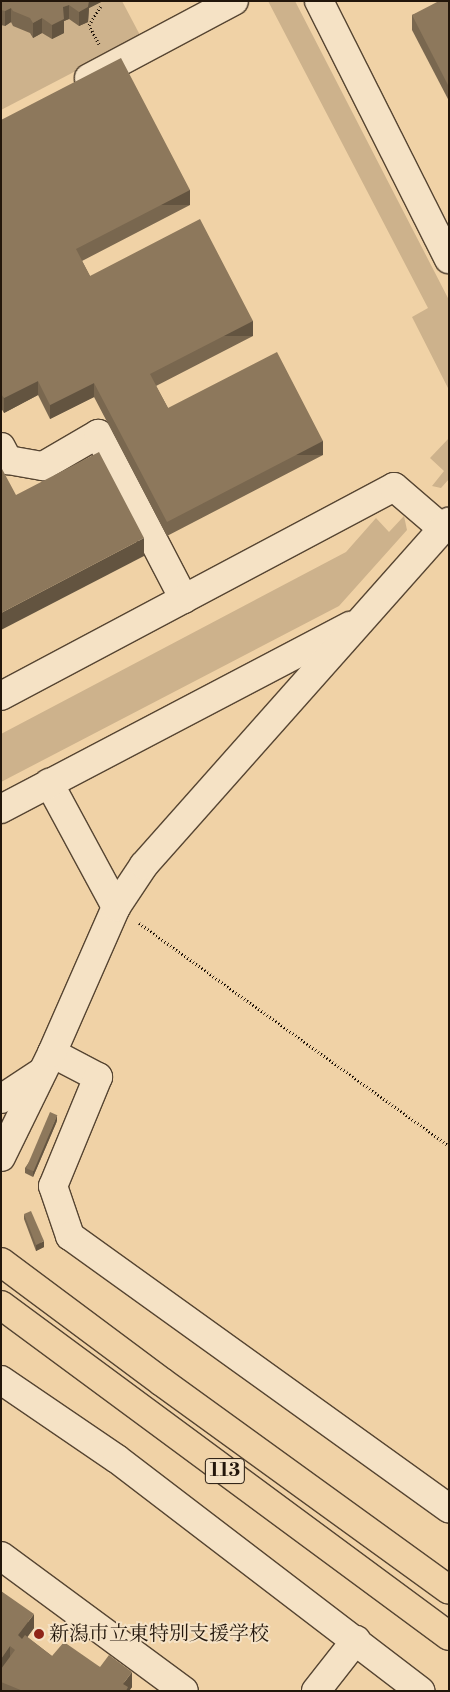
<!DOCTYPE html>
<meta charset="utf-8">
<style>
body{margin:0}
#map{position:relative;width:450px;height:1692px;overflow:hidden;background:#f0d2a6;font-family:"Libre Bodoni","Noto Serif JP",serif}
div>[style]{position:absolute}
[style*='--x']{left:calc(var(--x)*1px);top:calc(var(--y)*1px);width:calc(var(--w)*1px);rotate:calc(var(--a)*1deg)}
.green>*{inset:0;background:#cdb28c}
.path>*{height:3px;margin-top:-1.5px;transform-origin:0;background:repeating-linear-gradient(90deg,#22160b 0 1px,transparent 0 3.5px)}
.roads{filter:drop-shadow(1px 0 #564532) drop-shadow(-1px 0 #564532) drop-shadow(0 1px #564532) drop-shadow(0 -1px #564532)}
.minor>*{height:28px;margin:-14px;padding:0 14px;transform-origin:14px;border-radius:14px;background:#f5e2c5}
.highway>*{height:28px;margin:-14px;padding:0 14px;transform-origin:14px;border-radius:14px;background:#f0d2a6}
.wall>*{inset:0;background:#79674f}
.shaded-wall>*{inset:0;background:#635440;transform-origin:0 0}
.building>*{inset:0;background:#8d785c;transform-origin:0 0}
.dots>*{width:14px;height:14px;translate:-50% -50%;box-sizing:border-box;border:2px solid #f5e2c5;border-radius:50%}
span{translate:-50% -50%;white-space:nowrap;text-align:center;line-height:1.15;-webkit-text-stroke:4px #f5e2c5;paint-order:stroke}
.shield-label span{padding:1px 4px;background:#f5e2c5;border:1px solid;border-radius:4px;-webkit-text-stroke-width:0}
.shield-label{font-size:19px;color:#22160b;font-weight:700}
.poi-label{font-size:20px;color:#22160b}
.left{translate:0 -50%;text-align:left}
.frame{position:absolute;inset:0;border:2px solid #22160b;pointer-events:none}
</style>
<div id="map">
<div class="green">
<div style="clip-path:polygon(1px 1px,122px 1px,141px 37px,1px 110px)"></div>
<div style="clip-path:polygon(268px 1px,295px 1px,449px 300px,449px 390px,412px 317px,428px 308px)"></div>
<div style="clip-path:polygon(449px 438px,449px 479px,441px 488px,432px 486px,444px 471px,430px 458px)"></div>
<div style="clip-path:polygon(404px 516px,407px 530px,339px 606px,1px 782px,1px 734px,346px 552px,376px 518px,389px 532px)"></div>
</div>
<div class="path">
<div style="--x:99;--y:44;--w:21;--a:-118"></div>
<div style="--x:89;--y:25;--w:22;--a:-58"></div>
<div style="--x:139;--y:923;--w:382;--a:35.7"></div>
</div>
<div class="roads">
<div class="minor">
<div style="--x:319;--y:1;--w:289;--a:63.3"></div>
<div style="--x:89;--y:78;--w:164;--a:-28"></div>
<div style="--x:1;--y:447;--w:15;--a:62"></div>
<div style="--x:8;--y:460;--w:36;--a:10"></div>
<div style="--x:43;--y:466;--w:64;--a:-30.2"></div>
<div style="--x:98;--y:434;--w:186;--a:62.5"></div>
<div style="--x:1;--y:696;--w:445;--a:-28"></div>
<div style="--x:394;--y:487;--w:65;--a:40.6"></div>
<div style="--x:49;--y:783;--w:141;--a:61.6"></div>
<div style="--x:1;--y:809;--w:394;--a:-27.7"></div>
<div style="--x:52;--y:1053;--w:52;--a:27.6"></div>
<div style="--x:98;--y:1077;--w:118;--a:112.4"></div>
<div style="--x:53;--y:1186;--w:53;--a:71.2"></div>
<div style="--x:70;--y:1236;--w:467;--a:35.7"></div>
<div style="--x:1;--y:1099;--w:49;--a:-33.4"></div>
<div style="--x:1;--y:1157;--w:116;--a:-63.9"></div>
<div style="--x:52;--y:1053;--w:159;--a:-66.3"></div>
<div style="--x:116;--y:907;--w:50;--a:-56.3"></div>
<div style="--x:144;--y:865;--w:459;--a:-48.4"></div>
<div style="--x:1;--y:1380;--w:140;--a:34.3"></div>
<div style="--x:117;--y:1459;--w:382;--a:37.4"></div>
<div style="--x:1;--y:1556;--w:227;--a:36.4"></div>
<div style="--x:316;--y:1691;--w:65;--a:-51.9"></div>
</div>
<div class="highway">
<div style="--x:1;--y:1262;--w:201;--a:36.7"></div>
<div style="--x:162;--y:1382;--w:354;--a:35.9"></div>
<div style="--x:1;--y:1305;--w:557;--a:36.46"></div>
</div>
</div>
<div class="wall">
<div style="clip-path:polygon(1px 1px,103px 1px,89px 8px,88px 22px,79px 26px,69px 19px,64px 21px,64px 33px,52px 39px,42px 33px,33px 38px,30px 33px,13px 26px,11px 22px,5px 26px,1px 25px)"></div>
<div style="clip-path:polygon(449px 1px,449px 101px,412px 30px,412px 15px)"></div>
<div style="clip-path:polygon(1px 120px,190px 205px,82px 261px,90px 276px,253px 336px,156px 386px,168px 408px,323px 455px,167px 536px,94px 397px,50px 419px,38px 395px,4px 413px,1px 408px)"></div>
<div style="clip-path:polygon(57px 1121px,33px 1177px,25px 1173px,25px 1168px)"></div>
<div style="clip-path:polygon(24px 1214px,44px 1247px,36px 1251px,24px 1219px)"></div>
<div style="clip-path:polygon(1px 1591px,34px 1628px,27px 1637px,52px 1656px,100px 1667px,132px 1687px,129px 1691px,1px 1691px)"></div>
</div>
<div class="shaded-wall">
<div style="clip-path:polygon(89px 1px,103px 1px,89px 8px,88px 22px,79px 26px,79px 12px)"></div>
<div style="clip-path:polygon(69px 5px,69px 19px,64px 21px,64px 33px,52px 39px,52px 25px,63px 7px)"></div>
<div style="clip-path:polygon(11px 8px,11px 22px,5px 26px,5px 11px)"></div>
<div style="clip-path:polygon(42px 18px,42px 33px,33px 38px,33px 23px)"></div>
<div style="left:190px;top:190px;width:15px;height:128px;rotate:90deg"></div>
<div style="left:253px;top:321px;width:15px;height:116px;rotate:90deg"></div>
<div style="clip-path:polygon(38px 381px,38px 395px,4px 413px,4px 398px)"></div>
<div style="clip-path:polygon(94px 383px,94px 397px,50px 419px,50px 405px)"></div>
<div style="left:323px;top:441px;width:14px;height:176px;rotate:90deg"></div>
<div style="clip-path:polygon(144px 538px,144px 556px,1px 630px,1px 613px)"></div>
<div style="clip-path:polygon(57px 1115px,57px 1121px,33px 1177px,33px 1171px)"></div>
<div style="clip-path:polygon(44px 1241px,44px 1247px,36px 1251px,36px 1245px)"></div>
<div style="clip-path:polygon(34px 1614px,34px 1628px,18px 1650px,18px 1635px)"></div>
<div style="clip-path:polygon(10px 1646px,10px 1661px,1px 1673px,1px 1659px)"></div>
<div style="clip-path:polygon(132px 1672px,132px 1687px,129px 1691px,123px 1691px,123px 1684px)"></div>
</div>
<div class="building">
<div style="clip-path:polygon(1px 1px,89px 1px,88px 7px,79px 12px,69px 5px,63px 7px,64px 19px,52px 25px,42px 18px,33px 23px,30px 18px,13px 11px,11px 8px,5px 11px,1px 10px)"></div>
<div style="clip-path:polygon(439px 1px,449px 1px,449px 87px,412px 15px)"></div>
<div style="clip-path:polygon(121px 58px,190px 190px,76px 249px,90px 276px,200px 219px,253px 321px,150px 374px,168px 408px,277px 352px,323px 441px,167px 522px,94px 383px,50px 405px,38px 381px,4px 398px,1px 394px,1px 120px)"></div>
<div style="clip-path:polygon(99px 452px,144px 538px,1px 613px,1px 467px,16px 495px)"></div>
<div style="left:50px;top:1112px;width:8px;height:61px;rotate:23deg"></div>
<div style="clip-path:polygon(31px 1211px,44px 1241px,36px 1245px,24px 1214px)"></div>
<div style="clip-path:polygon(1px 1591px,34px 1614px,18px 1635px,22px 1639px,25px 1635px,52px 1656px,64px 1642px,100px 1667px,109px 1655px,132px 1672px,123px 1684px,128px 1687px,126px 1691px,23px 1691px,1px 1682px,1px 1669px,15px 1650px,10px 1646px,1px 1659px)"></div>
</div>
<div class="dots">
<div style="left:39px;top:1634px;background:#8f2418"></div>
</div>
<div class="shield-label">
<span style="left:225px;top:1471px">113</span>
</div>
<div class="poi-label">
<span class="left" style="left:49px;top:1634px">新潟市立東特別支援学校</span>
</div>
<div class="frame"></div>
</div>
